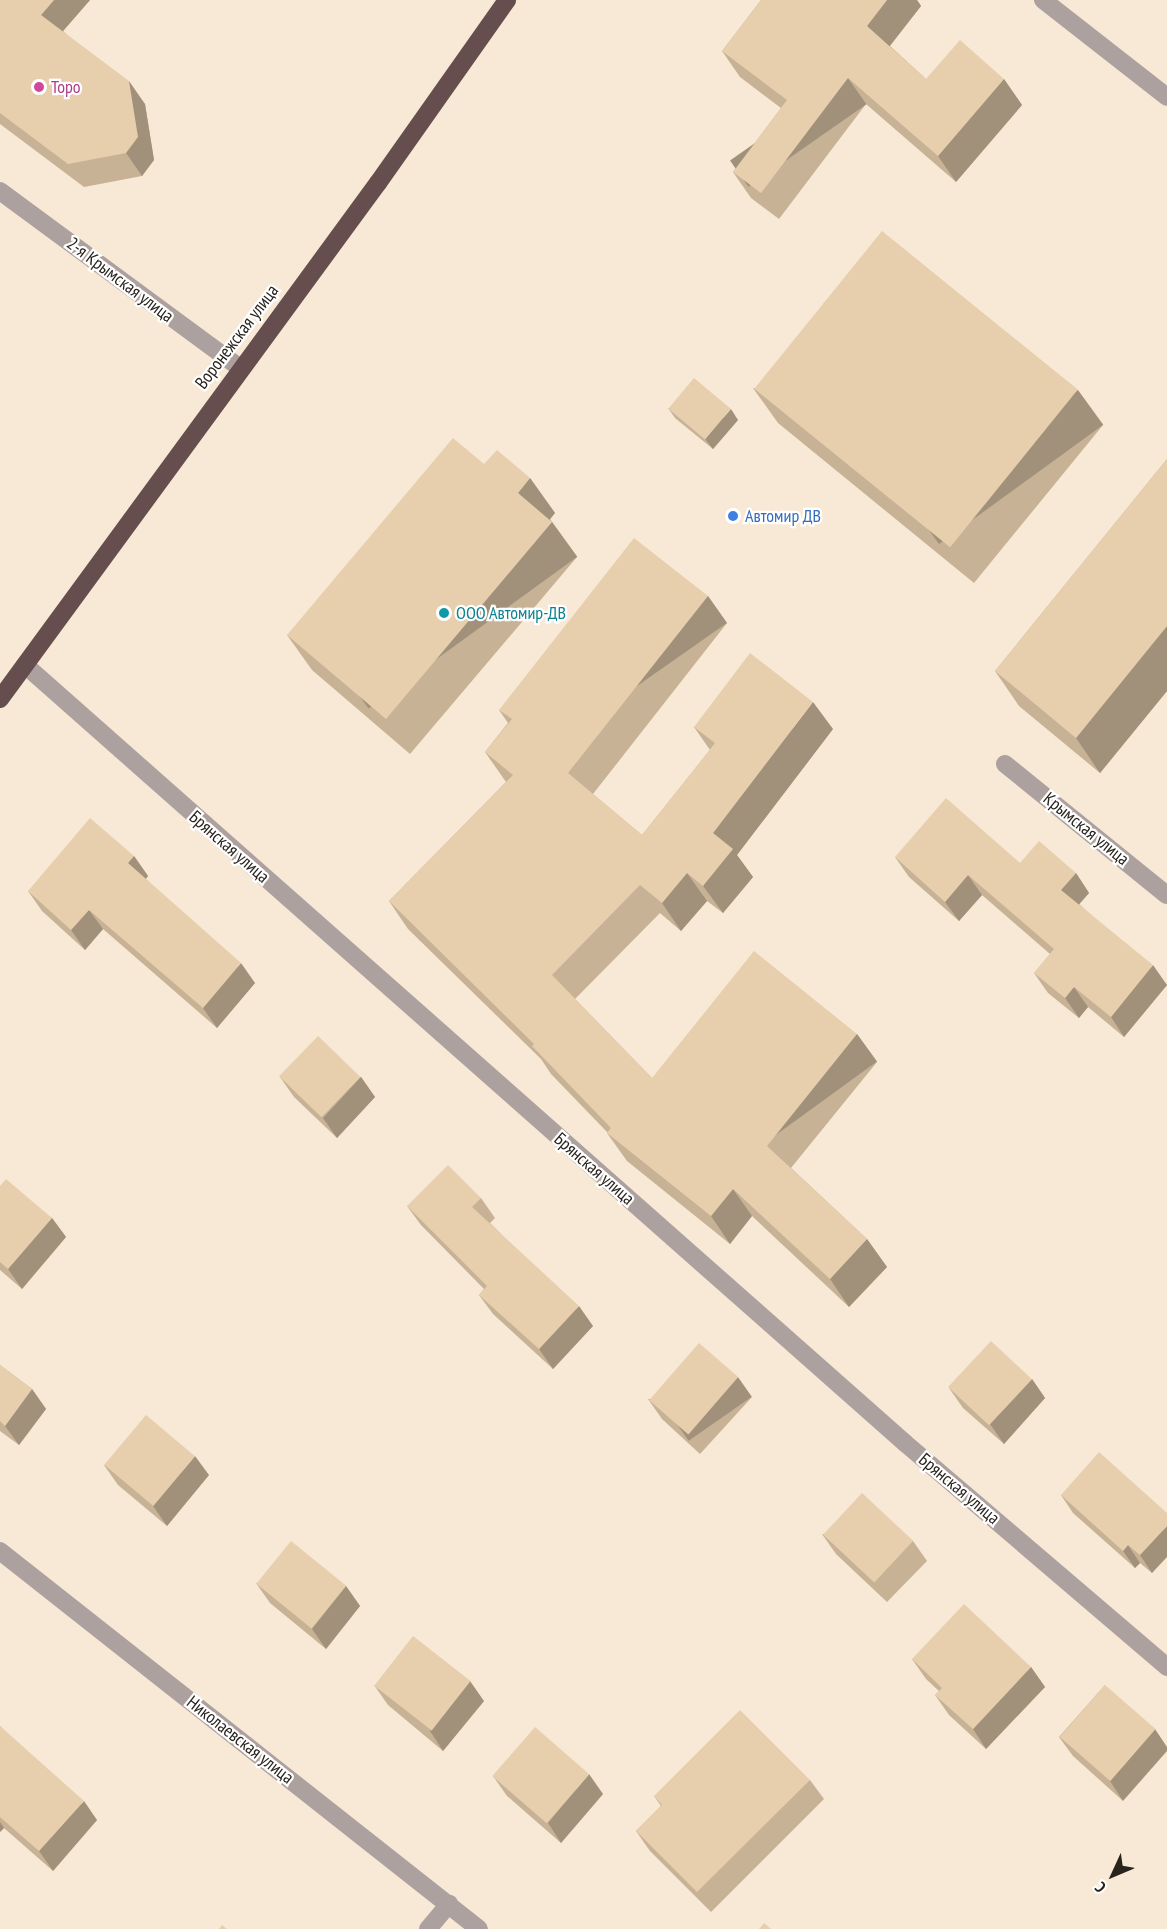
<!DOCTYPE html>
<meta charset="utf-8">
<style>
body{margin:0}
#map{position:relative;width:1167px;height:1929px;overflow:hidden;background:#f7e9d5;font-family:"PT Sans Narrow",sans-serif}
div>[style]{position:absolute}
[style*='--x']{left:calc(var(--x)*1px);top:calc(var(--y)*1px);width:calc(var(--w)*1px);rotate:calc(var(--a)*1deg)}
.street>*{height:18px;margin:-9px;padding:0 9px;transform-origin:9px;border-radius:9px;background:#ada1a0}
.highway>*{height:18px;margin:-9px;padding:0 9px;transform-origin:9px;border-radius:9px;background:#654e4d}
.wall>*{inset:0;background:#c7b296}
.shaded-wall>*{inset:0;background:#a2917a;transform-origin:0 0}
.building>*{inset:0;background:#e7cfae;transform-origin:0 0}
.dots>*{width:16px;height:16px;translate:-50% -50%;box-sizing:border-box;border:3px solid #fff;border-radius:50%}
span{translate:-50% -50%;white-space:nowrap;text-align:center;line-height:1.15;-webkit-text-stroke:4.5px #fff;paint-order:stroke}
.hotel-label{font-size:18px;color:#b23c85}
.left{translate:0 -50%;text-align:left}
.street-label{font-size:18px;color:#28231c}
.shop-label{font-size:18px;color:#366cbe}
.culture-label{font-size:18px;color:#0d838f}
.north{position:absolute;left:1083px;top:1845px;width:60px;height:60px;-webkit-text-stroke:4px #fff;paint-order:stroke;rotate:226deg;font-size:16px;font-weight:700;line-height:24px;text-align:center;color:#28231c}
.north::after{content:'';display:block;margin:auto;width:21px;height:27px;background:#28231c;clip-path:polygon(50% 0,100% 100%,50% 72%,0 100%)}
</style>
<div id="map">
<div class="street">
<div style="--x:1043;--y:0;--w:157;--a:38"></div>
<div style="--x:0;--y:191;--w:298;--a:36.4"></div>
<div style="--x:25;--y:665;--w:1175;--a:41.48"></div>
<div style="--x:905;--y:1443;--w:345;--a:40.5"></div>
<div style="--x:1005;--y:764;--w:208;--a:39"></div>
<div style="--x:0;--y:1551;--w:610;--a:38.28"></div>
<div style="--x:428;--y:1929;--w:33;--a:-50"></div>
</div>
<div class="highway">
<div style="--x:0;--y:699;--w:640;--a:-53.78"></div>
<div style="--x:378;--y:183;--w:224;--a:-54.8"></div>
</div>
<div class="wall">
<div style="clip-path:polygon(0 0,90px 0,63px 31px,145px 104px,154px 160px,142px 176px,84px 187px,0 124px)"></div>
<div style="clip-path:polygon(761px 0,917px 0,921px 6px,890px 46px,926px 79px,1004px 79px,1022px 105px,956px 182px,866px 104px,779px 219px,751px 198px,733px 172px,781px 108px,740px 77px,722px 51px)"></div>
<div style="clip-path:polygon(753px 388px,1103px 425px,974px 583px,778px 423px)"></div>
<div style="clip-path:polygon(668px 408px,738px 420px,713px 449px,675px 418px)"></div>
<div style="clip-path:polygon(1167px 459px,1167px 691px,1100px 773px,1019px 706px,995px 671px)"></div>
<div style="clip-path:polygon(530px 478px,555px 513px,550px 519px,577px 557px,410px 754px,312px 670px,287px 635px)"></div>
<div style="clip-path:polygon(708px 596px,727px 623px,593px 794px,642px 835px,710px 750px,694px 727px,833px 729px,737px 855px,753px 877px,723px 913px,707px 901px,681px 931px,660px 913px,575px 999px,652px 1078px,857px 1034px,877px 1062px,791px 1168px,867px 1239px,887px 1267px,849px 1307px,752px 1216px,730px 1244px,627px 1161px,607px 1133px,608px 1133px,551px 1074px,541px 1059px,408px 929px,389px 901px,506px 782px,485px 752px,508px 723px,499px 710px)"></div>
<div style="clip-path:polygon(134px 856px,148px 876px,146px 879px,255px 983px,217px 1028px,103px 929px,85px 950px,42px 911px,28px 891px)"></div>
<div style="clip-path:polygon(895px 857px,1020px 863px,1076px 873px,1089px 893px,1079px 904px,1167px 985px,1124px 1037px,1088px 1007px,1079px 1018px,1048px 993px,1034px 973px,1050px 954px,982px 895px,959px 921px,909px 877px)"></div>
<div style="clip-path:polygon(280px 1077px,361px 1077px,375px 1097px,337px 1138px,294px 1097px)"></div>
<div style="clip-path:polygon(0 1186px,52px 1218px,66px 1237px,22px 1289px,0 1270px)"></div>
<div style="clip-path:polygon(481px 1198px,495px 1218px,490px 1223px,593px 1326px,553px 1369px,493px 1314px,479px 1295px,484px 1289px,421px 1225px,407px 1206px)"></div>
<div style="clip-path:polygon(0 1365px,32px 1389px,46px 1409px,19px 1445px,0 1431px)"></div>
<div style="clip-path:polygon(1032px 1379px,1045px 1398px,1004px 1444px,963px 1408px,949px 1388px)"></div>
<div style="clip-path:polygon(752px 1397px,700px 1454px,662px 1419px,648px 1399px)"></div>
<div style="clip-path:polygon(104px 1465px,209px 1475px,167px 1526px,118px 1485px)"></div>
<div style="clip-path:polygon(1061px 1495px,1167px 1513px,1152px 1573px,1140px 1563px,1135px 1568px,1073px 1513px)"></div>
<div style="clip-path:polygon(822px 1534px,913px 1541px,927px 1561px,887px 1602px,836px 1554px)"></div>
<div style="clip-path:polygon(256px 1583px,346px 1586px,360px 1606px,326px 1649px,270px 1603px)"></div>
<div style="clip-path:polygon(912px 1659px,1031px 1667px,1045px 1687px,986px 1749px,949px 1715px,935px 1695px,939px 1691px,926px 1679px)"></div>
<div style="clip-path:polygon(374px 1685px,484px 1701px,443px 1751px,388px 1705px)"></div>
<div style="clip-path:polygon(1105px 1685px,1123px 1801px,1073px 1756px,1059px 1737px)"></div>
<div style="clip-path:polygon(0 1726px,97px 1820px,53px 1871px,4px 1828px,0 1832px)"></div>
<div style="clip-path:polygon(493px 1776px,603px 1794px,561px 1843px,507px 1796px)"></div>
<div style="clip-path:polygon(810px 1780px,824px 1799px,711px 1912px,650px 1851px,636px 1831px,661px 1806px,654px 1796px)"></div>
</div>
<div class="shaded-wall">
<div style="clip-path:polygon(54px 0,90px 0,57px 38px,41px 15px)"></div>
<div style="clip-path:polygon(887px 0,917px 0,921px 6px,885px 52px,867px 26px)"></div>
<div style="left:848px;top:78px;width:32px;height:144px;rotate:55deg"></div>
<div style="clip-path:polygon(1004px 79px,1022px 105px,956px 182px,938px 156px)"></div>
<div style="clip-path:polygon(129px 81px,145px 104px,154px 160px,142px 176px,126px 153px)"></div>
<div style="left:1078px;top:390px;width:43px;height:203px;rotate:54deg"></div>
<div style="clip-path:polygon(731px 409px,738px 420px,713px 449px,705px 439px)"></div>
<div style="clip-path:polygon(530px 478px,555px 513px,543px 528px,518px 493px)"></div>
<div style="left:552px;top:522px;width:43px;height:258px;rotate:54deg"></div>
<div style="left:708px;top:596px;width:33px;height:226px;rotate:55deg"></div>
<div style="clip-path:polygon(1167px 626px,1167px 691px,1100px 773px,1076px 738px)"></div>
<div style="clip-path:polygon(813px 702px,833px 729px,737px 855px,753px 877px,723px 913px,703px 886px,713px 833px)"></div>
<div style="clip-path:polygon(134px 856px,148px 876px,142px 883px,128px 863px)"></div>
<div style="clip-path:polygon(687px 873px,707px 901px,681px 931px,662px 903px)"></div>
<div style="clip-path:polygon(1076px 873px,1089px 893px,1075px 909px,1061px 890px)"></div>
<div style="clip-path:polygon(968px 875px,982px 895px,959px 921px,945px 902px)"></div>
<div style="clip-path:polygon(89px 910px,103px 929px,85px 950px,71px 930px)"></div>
<div style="clip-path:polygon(241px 963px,255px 983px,217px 1028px,203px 1008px)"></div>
<div style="clip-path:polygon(1153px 965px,1167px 985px,1124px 1037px,1111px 1017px)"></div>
<div style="clip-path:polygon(1074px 987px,1088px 1007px,1079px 1018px,1065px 998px)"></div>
<div style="left:857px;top:1034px;width:34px;height:144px;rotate:54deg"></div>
<div style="clip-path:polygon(361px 1077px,375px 1097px,337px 1138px,323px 1118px)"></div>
<div style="clip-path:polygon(733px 1189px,752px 1216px,730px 1244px,711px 1216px)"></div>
<div style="clip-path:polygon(52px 1218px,66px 1237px,22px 1289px,8px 1269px)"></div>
<div style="clip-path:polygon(867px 1239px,887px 1267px,849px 1307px,830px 1279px)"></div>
<div style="clip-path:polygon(579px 1306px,593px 1326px,553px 1369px,539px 1349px)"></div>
<div style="left:738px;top:1377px;width:24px;height:77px;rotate:55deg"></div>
<div style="clip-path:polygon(1032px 1379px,1045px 1398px,1004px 1444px,990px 1424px)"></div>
<div style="clip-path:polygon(32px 1389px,46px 1409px,19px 1445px,5px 1426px)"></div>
<div style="clip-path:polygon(195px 1456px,209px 1475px,167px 1526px,153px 1506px)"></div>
<div style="clip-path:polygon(1167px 1526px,1167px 1557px,1152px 1573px,1140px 1555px)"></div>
<div style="clip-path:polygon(1128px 1545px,1140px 1563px,1135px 1568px,1123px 1551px)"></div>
<div style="clip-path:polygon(346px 1586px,360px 1606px,326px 1649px,312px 1629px)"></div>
<div style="clip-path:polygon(1031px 1667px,1045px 1687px,986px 1749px,973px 1729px)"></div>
<div style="clip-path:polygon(470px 1681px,484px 1701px,443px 1751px,430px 1731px)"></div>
<div style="clip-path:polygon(1155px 1729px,1167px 1747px,1167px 1751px,1123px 1801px,1110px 1781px)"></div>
<div style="clip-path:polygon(589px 1774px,603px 1794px,561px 1843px,548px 1823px)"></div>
<div style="clip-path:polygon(84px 1801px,97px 1820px,53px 1871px,39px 1851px)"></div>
<div style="clip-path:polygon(0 1822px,4px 1828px,0 1832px)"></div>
</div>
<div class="building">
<div style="clip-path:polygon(0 0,54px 0,41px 15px,129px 81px,138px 137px,126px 153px,68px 164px,0 113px)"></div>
<div style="clip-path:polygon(761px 0,887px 0,867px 26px,926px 79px,960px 40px,1004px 79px,938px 156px,848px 78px,761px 193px,733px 172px,787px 100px,722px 51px)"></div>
<div style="left:882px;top:231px;width:252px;height:203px;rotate:39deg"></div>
<div style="left:694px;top:378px;width:48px;height:40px;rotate:40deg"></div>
<div style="clip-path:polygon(453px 438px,484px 464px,497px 450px,530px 478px,518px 493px,552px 522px,386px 719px,287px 635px)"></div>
<div style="clip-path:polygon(1167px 459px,1167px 626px,1076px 738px,995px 671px)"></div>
<div style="clip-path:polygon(634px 538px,708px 596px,568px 773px,642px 835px,715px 743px,694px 727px,750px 653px,813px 702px,713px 833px,733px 849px,703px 886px,687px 873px,662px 903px,640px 885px,552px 975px,652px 1078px,754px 951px,857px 1034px,767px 1146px,867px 1239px,830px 1279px,733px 1189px,711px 1216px,607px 1133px,611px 1128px,532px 1046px,534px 1044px,389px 901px,513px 775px,485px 752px,512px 719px,499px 710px)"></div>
<div style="clip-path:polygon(946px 798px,1020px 863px,1039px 841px,1076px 873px,1061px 890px,1153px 965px,1111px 1017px,1074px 987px,1065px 998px,1034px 973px,1054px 949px,968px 875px,945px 902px,895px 857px)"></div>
<div style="clip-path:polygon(90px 818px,134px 856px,128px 863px,241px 963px,203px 1008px,89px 910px,71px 930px,28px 891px)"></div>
<div style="left:318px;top:1036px;width:59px;height:56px;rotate:44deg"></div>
<div style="clip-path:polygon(448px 1165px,481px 1198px,472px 1207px,579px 1306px,539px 1349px,479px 1295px,487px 1286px,407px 1206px)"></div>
<div style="clip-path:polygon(6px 1179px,52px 1218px,8px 1269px,0 1262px,0 1186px)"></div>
<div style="left:991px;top:1341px;width:56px;height:63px;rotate:43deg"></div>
<div style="left:699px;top:1343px;width:52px;height:76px;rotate:41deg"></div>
<div style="clip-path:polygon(0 1365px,32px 1389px,5px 1426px,0 1421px)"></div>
<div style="left:146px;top:1415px;width:64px;height:65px;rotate:40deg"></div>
<div style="clip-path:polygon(1099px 1452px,1167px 1513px,1167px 1526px,1140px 1555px,1128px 1545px,1123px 1551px,1061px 1495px)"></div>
<div style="left:862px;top:1493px;width:70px;height:57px;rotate:43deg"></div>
<div style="left:291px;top:1541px;width:71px;height:55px;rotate:39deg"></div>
<div style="clip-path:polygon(964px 1604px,1031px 1667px,973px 1729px,935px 1695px,942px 1688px,912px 1659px)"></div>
<div style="left:413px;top:1636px;width:73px;height:63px;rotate:38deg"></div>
<div style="left:1105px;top:1685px;width:67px;height:69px;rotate:41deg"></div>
<div style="clip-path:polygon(740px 1710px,810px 1780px,697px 1892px,636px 1831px,662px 1805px,654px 1796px)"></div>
<div style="clip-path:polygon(0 1726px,84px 1801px,39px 1851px,0 1817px)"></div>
<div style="left:535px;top:1727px;width:72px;height:65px;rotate:41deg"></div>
<div style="clip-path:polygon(764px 1923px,771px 1929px,759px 1929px)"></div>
<div style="clip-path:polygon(222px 1925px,227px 1929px,219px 1929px)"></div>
</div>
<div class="dots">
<div style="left:39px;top:87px;background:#d1479c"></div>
<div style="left:733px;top:516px;background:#3f7fe0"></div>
<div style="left:444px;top:613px;background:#0f9aa8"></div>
</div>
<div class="hotel-label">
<span class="left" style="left:51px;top:87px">Торо</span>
</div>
<div class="street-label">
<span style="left:120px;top:280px;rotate:37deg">2-я Крымская улица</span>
<span style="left:237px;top:337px;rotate:-53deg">Воронежская улица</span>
<span style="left:1086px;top:829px;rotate:39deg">Крымская улица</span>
<span style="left:229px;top:847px;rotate:41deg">Брянская улица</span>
<span style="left:594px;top:1169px;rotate:41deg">Брянская улица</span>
<span style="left:959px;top:1489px;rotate:40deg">Брянская улица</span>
<span style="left:240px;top:1740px;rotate:38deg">Николаевская улица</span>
</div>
<div class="shop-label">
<span class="left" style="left:745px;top:516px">Автомир ДВ</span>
</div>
<div class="culture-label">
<span class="left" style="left:456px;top:613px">ООО Автомир-ДВ</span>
</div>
<div class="north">С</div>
</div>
